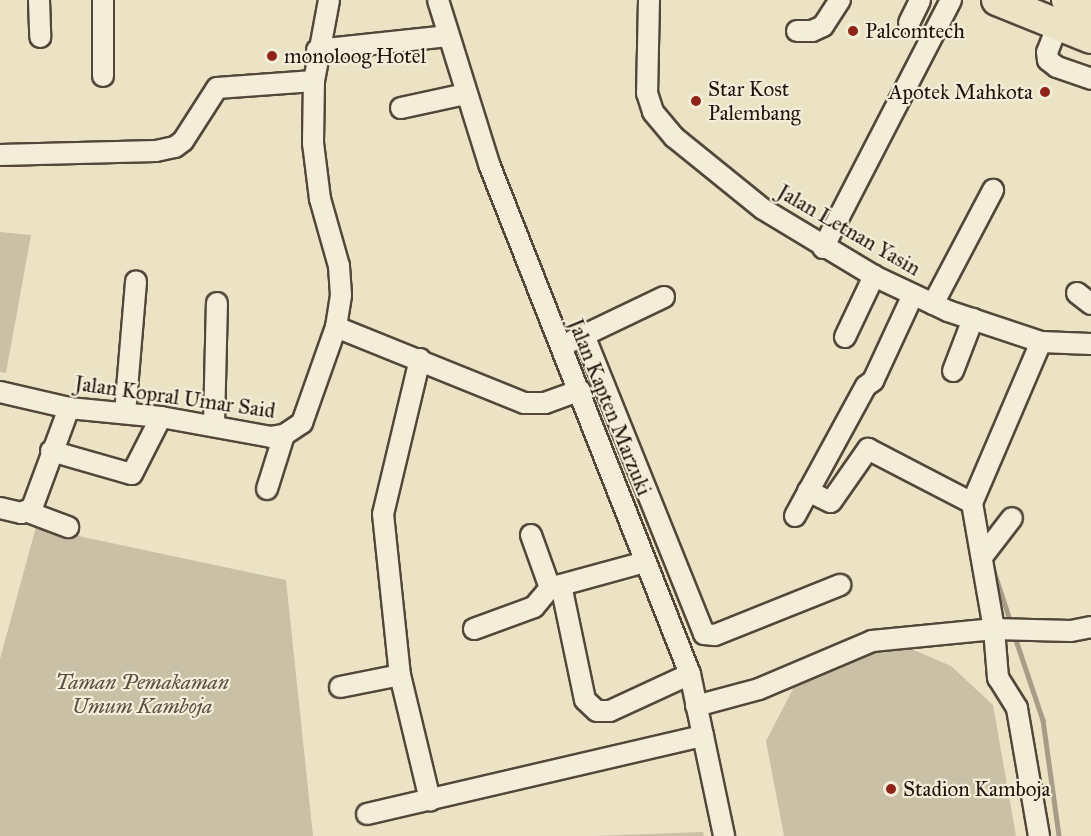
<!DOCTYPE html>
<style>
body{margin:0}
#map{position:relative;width:1091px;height:836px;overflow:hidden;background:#ece3c4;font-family:"IM FELL Great Primer",serif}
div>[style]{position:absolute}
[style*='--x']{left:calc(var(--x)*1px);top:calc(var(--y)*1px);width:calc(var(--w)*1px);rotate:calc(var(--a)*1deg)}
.green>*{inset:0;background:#cac0a5}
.stream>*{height:4.5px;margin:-2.25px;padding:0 2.25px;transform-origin:2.25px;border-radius:2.25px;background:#a79c85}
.roads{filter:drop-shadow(2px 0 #54473a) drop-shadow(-2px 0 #54473a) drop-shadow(0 2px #54473a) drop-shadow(0 -2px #54473a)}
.minor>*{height:20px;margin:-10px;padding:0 10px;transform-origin:10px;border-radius:10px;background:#f3edd9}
.highway>*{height:30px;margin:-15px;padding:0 15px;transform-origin:15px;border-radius:15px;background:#ece3c4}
.dots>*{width:16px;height:16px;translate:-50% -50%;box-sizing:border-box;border:3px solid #f3edd9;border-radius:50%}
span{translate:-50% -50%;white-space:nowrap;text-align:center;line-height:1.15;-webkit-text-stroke:4.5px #f3edd9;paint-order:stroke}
.poi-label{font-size:21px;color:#22130c}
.left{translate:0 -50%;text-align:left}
.right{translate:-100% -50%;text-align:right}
.street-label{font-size:21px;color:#22130c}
.park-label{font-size:21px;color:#5d5042;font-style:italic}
</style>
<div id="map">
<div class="green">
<div style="clip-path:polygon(0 232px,31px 235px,6px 373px,0 372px)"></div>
<div style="clip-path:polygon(36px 527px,286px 580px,313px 836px,0 836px,0 659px)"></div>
<div style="clip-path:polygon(909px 648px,951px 666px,993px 705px,1016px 836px,784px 836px,766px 741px,795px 685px,852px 655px)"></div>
<div style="clip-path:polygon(703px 832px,704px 836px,593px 836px)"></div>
</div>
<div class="stream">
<div style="--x:993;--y:568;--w:58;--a:71.9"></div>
<div style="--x:1014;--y:634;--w:91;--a:71.4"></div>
<div style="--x:1043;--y:720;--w:117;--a:82.1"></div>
</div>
<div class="roads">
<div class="minor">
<div style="--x:39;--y:0;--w:37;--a:88"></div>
<div style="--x:438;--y:0;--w:172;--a:72.7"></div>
<div style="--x:489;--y:164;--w:548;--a:68.49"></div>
<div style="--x:690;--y:674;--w:166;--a:78.1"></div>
<div style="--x:649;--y:0;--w:93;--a:91.2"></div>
<div style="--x:647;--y:93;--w:20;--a:72"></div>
<div style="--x:653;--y:112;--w:33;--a:50"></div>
<div style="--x:674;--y:137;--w:114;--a:39"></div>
<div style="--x:763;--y:209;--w:130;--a:31.1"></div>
<div style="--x:874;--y:276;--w:82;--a:25.3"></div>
<div style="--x:948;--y:311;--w:98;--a:18.4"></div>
<div style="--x:1041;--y:342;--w:50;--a:2.3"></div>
<div style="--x:909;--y:23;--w:25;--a:-64"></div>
<div style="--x:1058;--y:24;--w:30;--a:111"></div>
<div style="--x:1047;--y:52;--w:8;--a:83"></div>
<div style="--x:1048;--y:60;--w:11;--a:38"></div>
<div style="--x:1057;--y:67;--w:36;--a:19"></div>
<div style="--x:797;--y:31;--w:15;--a:0"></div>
<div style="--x:812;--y:31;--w:12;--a:-24"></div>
<div style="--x:823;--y:26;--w:31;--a:-57"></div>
<div style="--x:317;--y:50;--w:132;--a:-6.1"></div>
<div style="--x:103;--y:76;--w:76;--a:-90"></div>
<div style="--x:401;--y:108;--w:66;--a:-12.2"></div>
<div style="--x:0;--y:155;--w:156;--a:-1.5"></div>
<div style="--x:156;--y:151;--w:19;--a:-12"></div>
<div style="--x:175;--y:147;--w:10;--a:-37"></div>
<div style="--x:183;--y:141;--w:63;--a:-57.3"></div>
<div style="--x:217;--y:88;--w:97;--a:-4.1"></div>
<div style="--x:823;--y:248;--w:279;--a:-62.7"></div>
<div style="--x:1077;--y:293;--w:18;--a:38"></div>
<div style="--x:933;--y:304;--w:129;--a:-62.2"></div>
<div style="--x:336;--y:327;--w:203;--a:22"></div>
<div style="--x:524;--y:403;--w:21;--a:0"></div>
<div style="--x:545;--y:403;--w:37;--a:-20"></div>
<div style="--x:584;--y:335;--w:322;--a:68.1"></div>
<div style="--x:704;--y:634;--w:11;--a:5"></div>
<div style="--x:715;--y:635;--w:135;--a:-21.8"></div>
<div style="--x:845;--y:337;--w:68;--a:-64.6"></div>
<div style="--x:572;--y:341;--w:102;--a:-25.6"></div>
<div style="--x:420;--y:359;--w:159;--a:103.4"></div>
<div style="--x:383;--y:514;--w:162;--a:84"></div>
<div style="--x:400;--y:675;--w:129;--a:76.5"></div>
<div style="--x:953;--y:371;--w:56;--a:-69"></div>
<div style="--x:0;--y:392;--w:71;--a:13.1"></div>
<div style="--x:69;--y:408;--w:92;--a:5.6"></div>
<div style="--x:161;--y:417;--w:112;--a:10.3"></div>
<div style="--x:271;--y:437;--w:13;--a:-9"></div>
<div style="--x:284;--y:435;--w:22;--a:-34"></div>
<div style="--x:302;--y:423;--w:102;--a:-70.5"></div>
<div style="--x:336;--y:327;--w:32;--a:-81"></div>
<div style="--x:341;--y:295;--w:29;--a:-94"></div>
<div style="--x:339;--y:266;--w:70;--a:-105.8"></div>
<div style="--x:320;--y:199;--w:56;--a:-97.1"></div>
<div style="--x:313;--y:143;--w:62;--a:-89.1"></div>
<div style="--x:314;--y:81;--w:82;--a:-79.5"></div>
<div style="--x:125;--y:413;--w:132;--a:-85.2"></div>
<div style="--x:214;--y:424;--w:121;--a:-88.6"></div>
<div style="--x:51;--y:451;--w:84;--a:15.9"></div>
<div style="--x:132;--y:474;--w:64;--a:-63"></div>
<div style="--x:267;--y:489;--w:57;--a:-72.5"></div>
<div style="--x:808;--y:491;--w:25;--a:26"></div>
<div style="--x:831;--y:502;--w:65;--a:-55.1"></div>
<div style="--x:868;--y:449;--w:117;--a:27.4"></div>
<div style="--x:0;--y:508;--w:22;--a:13"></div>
<div style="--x:21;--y:513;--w:12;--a:-24"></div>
<div style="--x:32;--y:508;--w:107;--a:-69.7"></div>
<div style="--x:28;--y:512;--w:43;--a:20.6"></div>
<div style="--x:795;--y:516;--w:148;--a:-61.4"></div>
<div style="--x:866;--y:386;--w:9;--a:-36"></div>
<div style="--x:873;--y:381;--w:95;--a:-65.1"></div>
<div style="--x:531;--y:535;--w:56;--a:70.3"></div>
<div style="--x:982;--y:557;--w:49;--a:-52.4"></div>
<div style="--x:561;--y:585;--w:117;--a:78.2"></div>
<div style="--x:585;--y:700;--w:16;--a:43"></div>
<div style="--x:597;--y:711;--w:13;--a:0"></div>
<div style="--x:610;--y:711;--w:88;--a:-24.8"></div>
<div style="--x:474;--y:629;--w:64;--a:-20.1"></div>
<div style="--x:534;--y:607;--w:25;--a:-50"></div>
<div style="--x:550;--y:588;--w:98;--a:-15.3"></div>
<div style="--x:340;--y:687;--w:61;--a:-11.3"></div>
<div style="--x:696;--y:706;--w:65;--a:-15.1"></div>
<div style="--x:759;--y:689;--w:123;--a:-23"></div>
<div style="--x:872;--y:641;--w:123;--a:-5.6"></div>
<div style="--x:994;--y:629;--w:77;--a:1.5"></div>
<div style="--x:1071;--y:631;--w:20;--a:-11"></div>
<div style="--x:367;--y:814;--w:345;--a:-13.1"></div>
<div style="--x:1039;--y:836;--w:130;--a:-99.8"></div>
<div style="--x:1017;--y:708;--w:36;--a:-122"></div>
<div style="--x:998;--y:678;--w:49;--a:-94.7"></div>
<div style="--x:994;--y:629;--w:128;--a:-99.9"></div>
<div style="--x:972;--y:503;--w:175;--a:-66.8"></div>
</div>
<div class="highway">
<div style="--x:997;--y:0;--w:101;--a:22"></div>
<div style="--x:1067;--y:0;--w:26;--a:23"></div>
</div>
</div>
<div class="dots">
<div style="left:853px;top:31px;background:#8f2418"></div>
<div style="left:272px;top:56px;background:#8f2418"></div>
<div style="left:1045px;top:92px;background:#8f2418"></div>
<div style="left:696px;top:101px;background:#8f2418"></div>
<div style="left:891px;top:789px;background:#8f2418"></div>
</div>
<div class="poi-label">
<span class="left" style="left:865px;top:31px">Palcomtech</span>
<span class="left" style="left:284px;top:56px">monoloog Hotel</span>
<span class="left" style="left:708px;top:101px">Star Kost<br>Palembang</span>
<span class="right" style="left:1033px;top:92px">Apotek Mahkota</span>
<span class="left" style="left:903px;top:789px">Stadion Kamboja</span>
</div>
<div class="street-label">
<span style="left:849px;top:230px;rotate:30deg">Jalan Letnan Yasin</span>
<span style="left:175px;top:397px;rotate:8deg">Jalan Kopral Umar Said</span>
<span style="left:610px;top:407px;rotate:68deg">Jalan Kapten Marzuki</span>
</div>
<div class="park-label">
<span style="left:142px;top:694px">Taman Pemakaman<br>Umum Kamboja</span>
</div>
</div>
